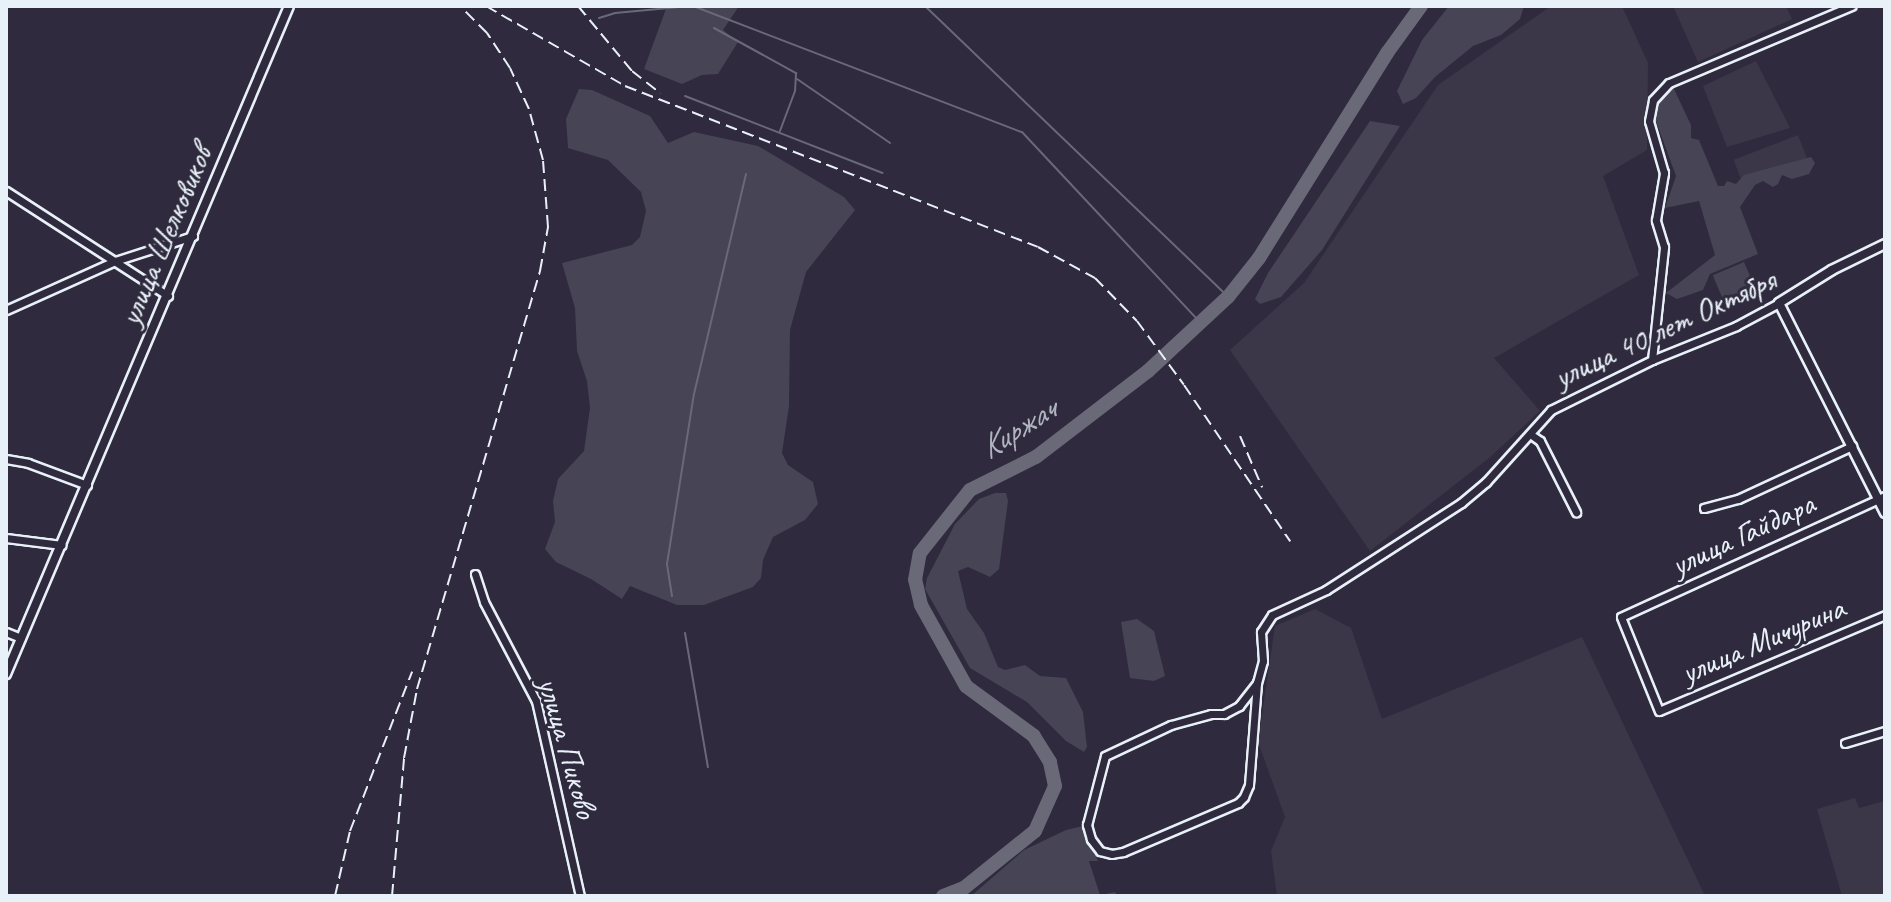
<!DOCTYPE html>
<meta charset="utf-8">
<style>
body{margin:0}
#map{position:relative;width:1891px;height:902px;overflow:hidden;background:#2f2a3d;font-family:Caveat,sans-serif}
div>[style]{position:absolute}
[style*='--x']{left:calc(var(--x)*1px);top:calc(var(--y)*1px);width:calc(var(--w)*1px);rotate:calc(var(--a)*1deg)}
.built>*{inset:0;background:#3b3749;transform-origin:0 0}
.green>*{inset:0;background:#464455;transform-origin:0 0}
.stream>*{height:2px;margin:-1px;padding:0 1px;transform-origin:1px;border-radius:1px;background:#696978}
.river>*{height:14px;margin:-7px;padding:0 7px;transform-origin:7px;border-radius:7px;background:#696978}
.roads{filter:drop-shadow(2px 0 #e8f1f8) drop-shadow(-2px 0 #e8f1f8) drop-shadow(0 2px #e8f1f8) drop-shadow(0 -2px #e8f1f8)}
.minor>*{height:7px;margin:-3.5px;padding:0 3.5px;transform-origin:3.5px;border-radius:3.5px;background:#2f2a3d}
.tertiary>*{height:8px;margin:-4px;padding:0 4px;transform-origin:4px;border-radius:4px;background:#2f2a3d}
.rail>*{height:2px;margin-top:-1px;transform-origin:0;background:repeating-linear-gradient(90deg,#e8f1f8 0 12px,transparent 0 18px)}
span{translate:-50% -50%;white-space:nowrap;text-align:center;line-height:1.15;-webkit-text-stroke:6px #2f2a3d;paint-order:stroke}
.street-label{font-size:32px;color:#e8f1f8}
.water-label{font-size:34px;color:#afb4be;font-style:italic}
.frame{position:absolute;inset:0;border:8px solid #e8f1f8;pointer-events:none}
</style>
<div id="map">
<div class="built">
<div style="clip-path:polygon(1551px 6px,1622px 6px,1648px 63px,1647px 150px,1603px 176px,1639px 275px,1494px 358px,1540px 411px,1489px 458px,1370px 551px,1230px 350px,1304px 283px,1438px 85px)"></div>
<div style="clip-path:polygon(1673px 6px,1786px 6px,1792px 19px,1698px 62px)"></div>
<div style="clip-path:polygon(1756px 61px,1790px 128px,1727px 147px,1703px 86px)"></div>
<div style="left:1798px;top:135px;width:25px;height:69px;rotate:69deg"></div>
<div style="clip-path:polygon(1315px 609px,1351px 628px,1382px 719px,1582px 637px,1705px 896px,1277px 896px,1271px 851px,1285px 817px,1258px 742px,1275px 626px)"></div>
<div style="clip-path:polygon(1855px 798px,1859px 808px,1885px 801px,1885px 896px,1842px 896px,1817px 809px)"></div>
</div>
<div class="green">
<div style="clip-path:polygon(667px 6px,739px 6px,723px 30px,738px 42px,718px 74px,702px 75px,682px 84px,644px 69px)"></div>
<div style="clip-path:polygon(1449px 6px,1524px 6px,1520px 19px,1501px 35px,1473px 46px,1435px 77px,1416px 98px,1403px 104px,1397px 91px,1422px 40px)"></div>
<div style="clip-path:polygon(1673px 87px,1691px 125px,1691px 138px,1699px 140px,1718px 186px,1724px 186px,1727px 181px,1736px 184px,1744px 175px,1811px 157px,1815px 163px,1809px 174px,1792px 179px,1782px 175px,1778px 184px,1773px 187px,1763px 181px,1755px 185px,1740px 207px,1758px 254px,1710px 274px,1703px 290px,1677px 299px,1666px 293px,1715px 255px,1699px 201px,1665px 208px,1676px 176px,1653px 113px,1657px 100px)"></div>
<div style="clip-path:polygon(579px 89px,592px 90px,650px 116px,668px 143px,694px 132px,758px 146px,844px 197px,855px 210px,806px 272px,790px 330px,789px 406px,782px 453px,788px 465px,813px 482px,818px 504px,805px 520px,773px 537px,763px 560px,761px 578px,753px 587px,704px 605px,677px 605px,630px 586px,622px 599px,591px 579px,556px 562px,545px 549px,555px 522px,553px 501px,558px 479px,584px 451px,590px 408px,587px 381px,577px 351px,575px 308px,562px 263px,632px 245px,640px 237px,646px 211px,641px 192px,608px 160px,568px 148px,566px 119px)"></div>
<div style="clip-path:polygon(1370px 121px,1400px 126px,1322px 250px,1281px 297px,1260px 304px,1255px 299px,1268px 273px)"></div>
<div style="left:1744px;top:262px;width:34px;height:34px;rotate:67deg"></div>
<div style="clip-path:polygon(995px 493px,1006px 493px,1008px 501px,999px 569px,990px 577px,968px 567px,958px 571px,967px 609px,984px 633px,998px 667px,1005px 670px,1025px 665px,1040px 676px,1066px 678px,1083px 712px,1087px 747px,1084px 752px,1066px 741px,1027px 702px,970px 668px,925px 589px,927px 578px,955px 524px,979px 499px)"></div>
<div style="clip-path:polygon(1137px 619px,1154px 631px,1165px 676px,1154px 681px,1130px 678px,1121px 622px)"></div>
<div style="clip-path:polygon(1083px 826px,1098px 861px,1089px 861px,1100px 895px,1115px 892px,1117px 896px,971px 896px,1024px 850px,1066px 830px)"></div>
</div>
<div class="stream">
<div style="--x:693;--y:6;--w:352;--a:21"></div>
<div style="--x:1022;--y:132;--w:260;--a:46.9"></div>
<div style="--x:925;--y:6;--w:420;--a:43.8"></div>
<div style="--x:599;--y:18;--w:17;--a:-17"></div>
<div style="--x:615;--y:13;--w:76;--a:-5.3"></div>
<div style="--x:714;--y:28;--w:94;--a:28.8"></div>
<div style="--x:796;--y:73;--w:18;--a:93"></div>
<div style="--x:795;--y:91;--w:43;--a:110.6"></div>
<div style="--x:797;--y:79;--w:113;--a:34.5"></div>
<div style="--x:685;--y:96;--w:212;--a:21.3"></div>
<div style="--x:672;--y:596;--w:32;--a:-99"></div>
<div style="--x:667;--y:564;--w:172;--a:-81"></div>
<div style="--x:694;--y:394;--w:226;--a:-76.7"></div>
<div style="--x:685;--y:633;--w:136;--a:80.3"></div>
</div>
<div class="river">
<div style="--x:943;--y:896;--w:22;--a:-21"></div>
<div style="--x:964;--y:888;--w:91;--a:-38.8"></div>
<div style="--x:1035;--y:831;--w:49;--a:-66"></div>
<div style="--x:1055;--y:786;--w:25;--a:-102"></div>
<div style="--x:1050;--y:762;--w:31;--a:-122"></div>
<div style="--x:1034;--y:736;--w:84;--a:-143.7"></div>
<div style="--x:966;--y:686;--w:93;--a:-119.1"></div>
<div style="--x:921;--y:605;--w:26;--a:-103"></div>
<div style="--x:915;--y:580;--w:27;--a:-80"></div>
<div style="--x:920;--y:553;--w:80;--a:-51.6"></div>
<div style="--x:970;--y:490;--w:74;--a:-26.6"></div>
<div style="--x:1036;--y:457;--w:141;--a:-37.5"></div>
<div style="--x:1148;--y:371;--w:109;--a:-42.8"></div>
<div style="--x:1228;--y:297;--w:50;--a:-51.5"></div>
<div style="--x:1259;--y:258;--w:242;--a:-58"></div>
<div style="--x:1387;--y:53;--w:58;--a:-54.1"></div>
</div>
<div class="roads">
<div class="minor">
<div style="--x:6;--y:191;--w:193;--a:32.9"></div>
<div style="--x:6;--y:310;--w:120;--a:-24.2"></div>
<div style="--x:115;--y:261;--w:82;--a:-17.8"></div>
<div style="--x:1652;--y:360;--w:114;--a:-83.9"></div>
<div style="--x:1664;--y:247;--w:28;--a:-107"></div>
<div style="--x:1656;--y:220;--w:48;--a:-80.3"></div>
<div style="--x:1664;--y:173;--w:54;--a:-106.1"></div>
<div style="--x:1649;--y:121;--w:21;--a:-79"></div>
<div style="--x:1653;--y:100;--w:23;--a:-47"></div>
<div style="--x:1669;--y:83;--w:198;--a:-22.9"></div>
<div style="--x:1530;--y:434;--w:12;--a:35"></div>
<div style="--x:1540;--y:441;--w:80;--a:63.1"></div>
<div style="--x:6;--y:459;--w:22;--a:10"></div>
<div style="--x:28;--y:463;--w:63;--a:20.4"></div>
<div style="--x:1885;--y:496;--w:290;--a:155.4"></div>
<div style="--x:1621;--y:617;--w:101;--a:68"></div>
<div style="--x:1659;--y:711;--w:246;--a:-23"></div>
<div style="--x:1704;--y:508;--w:35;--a:-15"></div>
<div style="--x:1738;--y:499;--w:126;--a:-24.9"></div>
<div style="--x:6;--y:538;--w:56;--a:7.1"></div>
<div style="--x:475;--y:574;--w:29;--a:72"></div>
<div style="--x:484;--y:602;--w:112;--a:62.3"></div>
<div style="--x:536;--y:701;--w:200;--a:77.3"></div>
<div style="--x:6;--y:632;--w:16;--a:22"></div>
<div style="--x:1257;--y:683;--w:102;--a:94.5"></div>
<div style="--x:1249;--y:785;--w:13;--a:113"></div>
<div style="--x:1244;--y:797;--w:8;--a:135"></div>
<div style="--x:1238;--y:803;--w:125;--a:156.9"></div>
<div style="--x:1123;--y:852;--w:11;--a:170"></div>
<div style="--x:1112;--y:854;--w:12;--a:-166"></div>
<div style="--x:1100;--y:851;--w:15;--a:-127"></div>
<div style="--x:1091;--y:839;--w:15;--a:-106"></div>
<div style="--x:1087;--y:825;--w:71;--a:-75.4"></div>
<div style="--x:1105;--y:756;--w:73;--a:-25.2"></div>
<div style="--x:1171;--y:725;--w:41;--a:-15.4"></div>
<div style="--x:1211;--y:714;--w:13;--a:0"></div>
<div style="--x:1224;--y:714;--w:17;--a:-28"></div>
<div style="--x:1239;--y:706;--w:29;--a:-52"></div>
<div style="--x:1257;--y:683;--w:23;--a:-75"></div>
<div style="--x:1263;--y:661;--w:29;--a:-94"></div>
<div style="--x:1261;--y:632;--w:20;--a:-57"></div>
<div style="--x:1272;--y:615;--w:60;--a:-24.8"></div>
<div style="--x:1326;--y:590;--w:161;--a:-32.8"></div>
<div style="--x:1461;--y:503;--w:33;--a:-40"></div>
<div style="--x:1486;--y:482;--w:97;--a:-47.9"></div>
<div style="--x:1551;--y:410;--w:113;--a:-26.3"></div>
<div style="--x:1652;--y:360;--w:91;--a:-22"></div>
<div style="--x:1736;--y:326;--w:49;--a:-28.1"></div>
<div style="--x:1845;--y:743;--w:42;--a:-16.7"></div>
</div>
<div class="tertiary">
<div style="--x:1885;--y:244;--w:59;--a:153.9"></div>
<div style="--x:1832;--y:270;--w:62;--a:148.1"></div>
<div style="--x:1779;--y:303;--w:235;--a:63.2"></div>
<div style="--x:6;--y:674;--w:725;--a:-67.04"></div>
</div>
</div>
<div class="rail">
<div style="--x:486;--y:6;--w:160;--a:29.9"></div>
<div style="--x:625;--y:86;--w:443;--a:21.3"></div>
<div style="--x:1038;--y:247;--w:65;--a:28.5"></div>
<div style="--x:1095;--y:278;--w:60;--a:45.7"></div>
<div style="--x:1137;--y:321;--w:79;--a:53.7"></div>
<div style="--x:1184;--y:385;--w:189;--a:55.8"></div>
<div style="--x:578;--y:6;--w:85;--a:50.3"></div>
<div style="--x:632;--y:71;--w:36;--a:38"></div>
<div style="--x:1240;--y:436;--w:56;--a:66.7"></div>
<div style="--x:335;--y:896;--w:67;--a:-77"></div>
<div style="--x:350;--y:831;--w:171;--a:-68.7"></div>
<div style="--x:392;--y:896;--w:139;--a:-85"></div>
<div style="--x:404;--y:758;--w:70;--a:-79.3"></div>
<div style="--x:417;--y:689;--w:436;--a:-73.6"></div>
<div style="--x:540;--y:271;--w:45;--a:-79.7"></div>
<div style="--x:548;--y:227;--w:67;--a:-94.3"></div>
<div style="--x:543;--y:160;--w:53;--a:-105.4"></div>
<div style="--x:529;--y:109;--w:45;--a:-114.9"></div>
<div style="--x:510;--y:68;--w:42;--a:-123.3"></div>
<div style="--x:487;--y:33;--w:38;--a:-135"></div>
</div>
<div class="street-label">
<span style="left:166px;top:236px;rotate:-67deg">улица Шелковиков</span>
<span style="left:1665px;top:329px;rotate:-25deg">улица 40 лет Октября</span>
<span style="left:1743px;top:535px;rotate:-25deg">улица Гайдара</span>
<span style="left:1763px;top:641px;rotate:-23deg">улица Мичурина</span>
<span style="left:567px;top:748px;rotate:74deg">улица Пиково</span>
</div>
<div class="water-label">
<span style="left:1017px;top:428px;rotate:-32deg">Киржач</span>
</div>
<div class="frame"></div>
</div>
